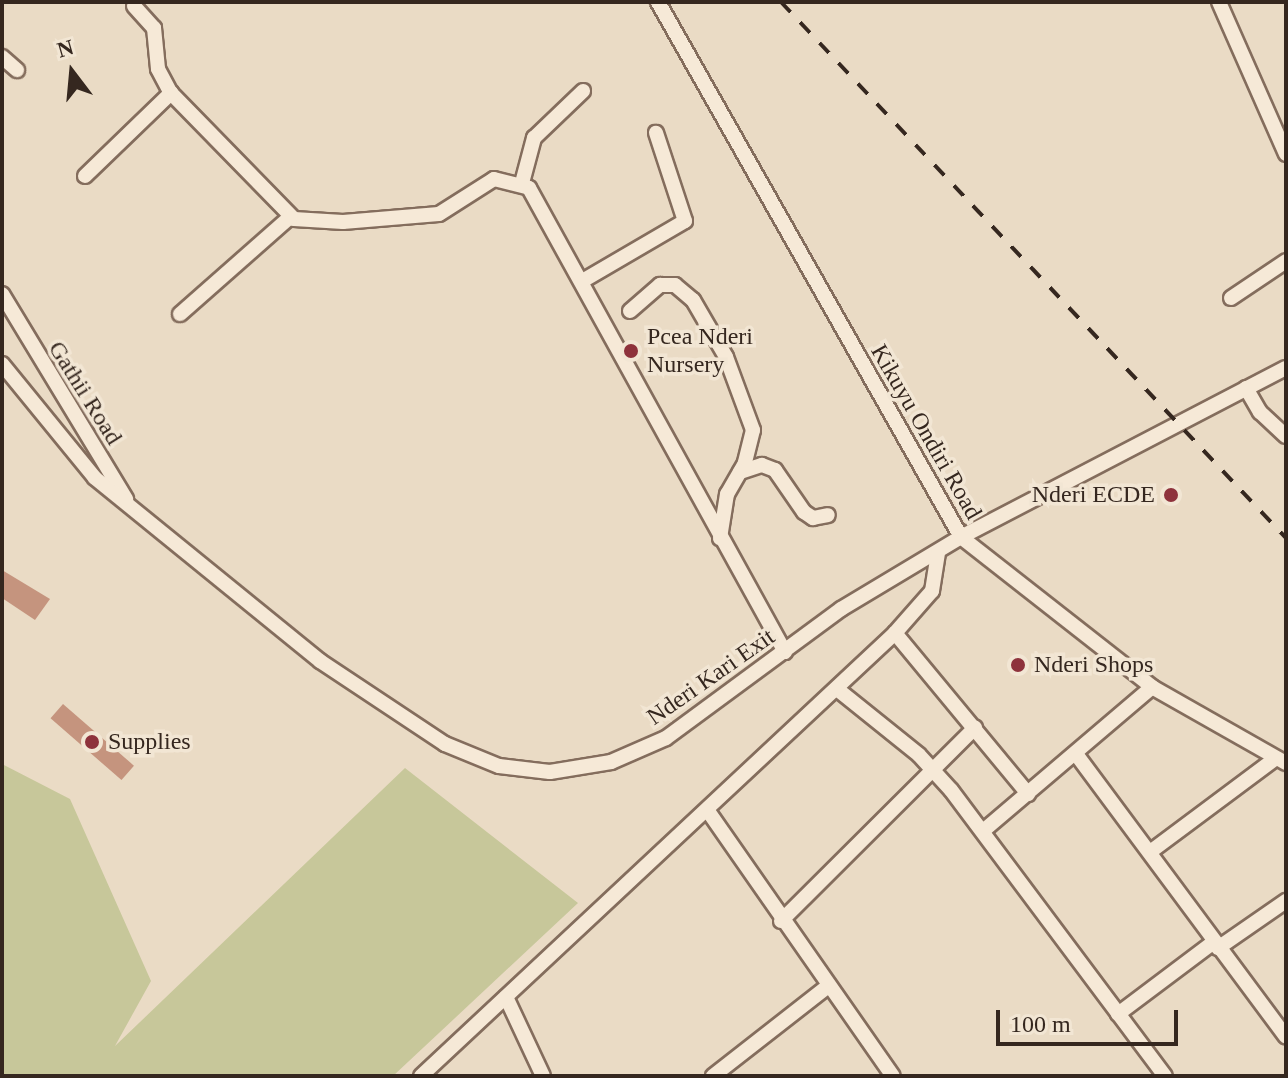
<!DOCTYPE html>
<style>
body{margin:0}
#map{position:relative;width:1288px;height:1078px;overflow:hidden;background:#eadbc5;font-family:"Times New Roman",serif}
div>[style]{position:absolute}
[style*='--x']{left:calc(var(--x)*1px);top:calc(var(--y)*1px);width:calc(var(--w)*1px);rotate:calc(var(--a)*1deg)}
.green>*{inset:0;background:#c7c79a}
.building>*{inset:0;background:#c5947e;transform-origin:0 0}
.roads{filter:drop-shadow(2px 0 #846d5d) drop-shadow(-2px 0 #846d5d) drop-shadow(0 2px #846d5d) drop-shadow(0 -2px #846d5d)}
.minor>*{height:14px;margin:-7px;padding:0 7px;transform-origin:7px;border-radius:7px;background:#f6e9d7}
.rail>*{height:4px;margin-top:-2px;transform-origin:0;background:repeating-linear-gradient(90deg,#35271f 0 14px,transparent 0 28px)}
.dots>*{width:22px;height:22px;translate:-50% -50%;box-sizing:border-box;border:4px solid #f2e6d4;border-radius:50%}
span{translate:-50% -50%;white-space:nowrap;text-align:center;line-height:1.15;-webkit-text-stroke:7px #f2e6d4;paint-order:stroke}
.poi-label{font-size:24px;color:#35271f}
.left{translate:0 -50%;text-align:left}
.right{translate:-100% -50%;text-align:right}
.street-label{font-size:24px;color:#35271f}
.frame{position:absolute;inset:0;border:4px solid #35271f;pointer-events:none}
.north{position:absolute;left:32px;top:32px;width:80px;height:80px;-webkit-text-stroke:6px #f2e6d4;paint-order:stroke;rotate:344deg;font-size:22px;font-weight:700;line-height:32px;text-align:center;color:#35271f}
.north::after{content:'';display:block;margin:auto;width:28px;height:36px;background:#35271f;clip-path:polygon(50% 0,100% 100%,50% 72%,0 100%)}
.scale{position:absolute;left:996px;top:1010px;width:182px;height:36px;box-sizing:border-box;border:4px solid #35271f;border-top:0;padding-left:10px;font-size:24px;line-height:28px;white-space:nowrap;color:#35271f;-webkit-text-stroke:6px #f2e6d4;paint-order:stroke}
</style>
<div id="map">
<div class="green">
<div style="clip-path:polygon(2px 764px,70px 799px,151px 981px,115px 1046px,405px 768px,578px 903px,393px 1076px,2px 1076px)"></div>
</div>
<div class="building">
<div style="clip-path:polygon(2px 570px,50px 599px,35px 620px,2px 598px)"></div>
<div style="left:63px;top:704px;width:94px;height:19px;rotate:41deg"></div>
</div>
<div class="roads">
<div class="minor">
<div style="--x:658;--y:2;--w:615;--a:60.47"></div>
<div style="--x:961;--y:537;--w:243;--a:38.1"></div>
<div style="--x:1152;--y:687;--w:154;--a:29.6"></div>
<div style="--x:1219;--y:2;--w:166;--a:66.2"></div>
<div style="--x:134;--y:6;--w:30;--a:48"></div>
<div style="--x:154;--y:28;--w:41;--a:84.4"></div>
<div style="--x:158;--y:69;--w:27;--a:62"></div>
<div style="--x:171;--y:93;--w:176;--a:45.7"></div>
<div style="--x:294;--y:219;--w:49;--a:3.5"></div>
<div style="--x:343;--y:222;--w:96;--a:-4.8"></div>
<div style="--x:439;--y:214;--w:65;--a:-32.5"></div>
<div style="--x:494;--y:179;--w:36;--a:14"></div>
<div style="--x:529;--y:188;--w:530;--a:61.11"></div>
<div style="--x:2;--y:57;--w:20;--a:41"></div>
<div style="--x:85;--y:176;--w:120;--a:-44"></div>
<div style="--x:522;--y:183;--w:47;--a:-75.1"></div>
<div style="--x:534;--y:138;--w:68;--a:-43.8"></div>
<div style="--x:584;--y:280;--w:117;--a:-30.3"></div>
<div style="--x:685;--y:221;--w:93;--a:-108.2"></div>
<div style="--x:2;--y:294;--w:240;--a:58.8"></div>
<div style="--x:1231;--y:298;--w:66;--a:-33.9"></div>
<div style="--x:630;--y:311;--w:40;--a:-41"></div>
<div style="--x:660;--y:285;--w:15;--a:0"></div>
<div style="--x:675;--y:285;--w:23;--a:40"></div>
<div style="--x:693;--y:300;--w:66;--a:59.9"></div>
<div style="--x:726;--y:357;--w:78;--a:69.7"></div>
<div style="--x:753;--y:430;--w:34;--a:104"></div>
<div style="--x:745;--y:463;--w:36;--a:120"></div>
<div style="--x:727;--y:494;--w:45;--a:99"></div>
<div style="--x:180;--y:314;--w:147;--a:-41.4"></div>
<div style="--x:2;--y:364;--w:147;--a:50.8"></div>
<div style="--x:95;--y:478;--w:290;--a:39.1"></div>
<div style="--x:320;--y:661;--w:150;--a:33.6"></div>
<div style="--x:445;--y:744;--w:58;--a:22.2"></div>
<div style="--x:499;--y:766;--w:51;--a:6.7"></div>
<div style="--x:550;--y:772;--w:62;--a:-9.3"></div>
<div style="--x:611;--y:762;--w:60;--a:-23.6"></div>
<div style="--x:666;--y:738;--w:217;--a:-36.4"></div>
<div style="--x:841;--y:609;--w:140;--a:-31"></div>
<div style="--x:961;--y:537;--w:366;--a:-27.5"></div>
<div style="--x:1246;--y:388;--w:28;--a:60"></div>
<div style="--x:1260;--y:412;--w:35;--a:43"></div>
<div style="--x:740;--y:472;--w:23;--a:-18"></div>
<div style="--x:762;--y:465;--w:14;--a:21"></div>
<div style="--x:775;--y:470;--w:51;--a:55.4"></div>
<div style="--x:804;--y:512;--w:11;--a:34"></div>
<div style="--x:813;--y:518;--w:15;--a:-11"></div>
<div style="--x:895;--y:633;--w:209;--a:50.4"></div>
<div style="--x:837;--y:689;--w:105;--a:38.8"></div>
<div style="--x:919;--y:755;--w:47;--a:47.6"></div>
<div style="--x:951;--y:790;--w:357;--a:53.2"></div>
<div style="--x:1076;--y:754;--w:352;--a:53.4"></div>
<div style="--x:708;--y:811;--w:323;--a:55.1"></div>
<div style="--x:983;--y:831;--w:222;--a:-40.4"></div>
<div style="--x:1150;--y:852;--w:157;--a:-36.7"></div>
<div style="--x:781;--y:921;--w:274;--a:-44.9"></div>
<div style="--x:1218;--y:948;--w:83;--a:-34.7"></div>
<div style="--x:506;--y:997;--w:87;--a:64.9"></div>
<div style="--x:1118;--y:1014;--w:120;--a:-36.9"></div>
<div style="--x:421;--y:1076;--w:649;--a:-43.06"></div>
<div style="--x:895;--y:633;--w:56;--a:-48.6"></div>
<div style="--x:932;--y:591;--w:39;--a:-81"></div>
<div style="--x:713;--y:1076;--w:146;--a:-38"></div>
</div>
</div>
<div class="rail">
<div style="--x:781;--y:2;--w:736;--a:46.71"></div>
</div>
<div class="dots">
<div style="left:631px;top:351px;background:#8e323c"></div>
<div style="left:1171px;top:495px;background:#8e323c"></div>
<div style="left:1018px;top:665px;background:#8e323c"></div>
<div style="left:92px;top:742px;background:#8e323c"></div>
</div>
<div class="poi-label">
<span class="left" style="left:647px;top:351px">Pcea Nderi<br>Nursery</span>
<span class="right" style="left:1155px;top:495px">Nderi ECDE</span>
<span class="left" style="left:1034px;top:665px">Nderi Shops</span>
<span class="left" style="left:108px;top:742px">Supplies</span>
</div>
<div class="street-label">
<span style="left:85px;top:393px;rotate:58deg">Gathii Road</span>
<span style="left:926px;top:432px;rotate:60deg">Kikuyu Ondiri Road</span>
<span style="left:711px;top:677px;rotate:-35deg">Nderi Kari Exit</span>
</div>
<div class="frame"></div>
<div class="north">N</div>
<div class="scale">100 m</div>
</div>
